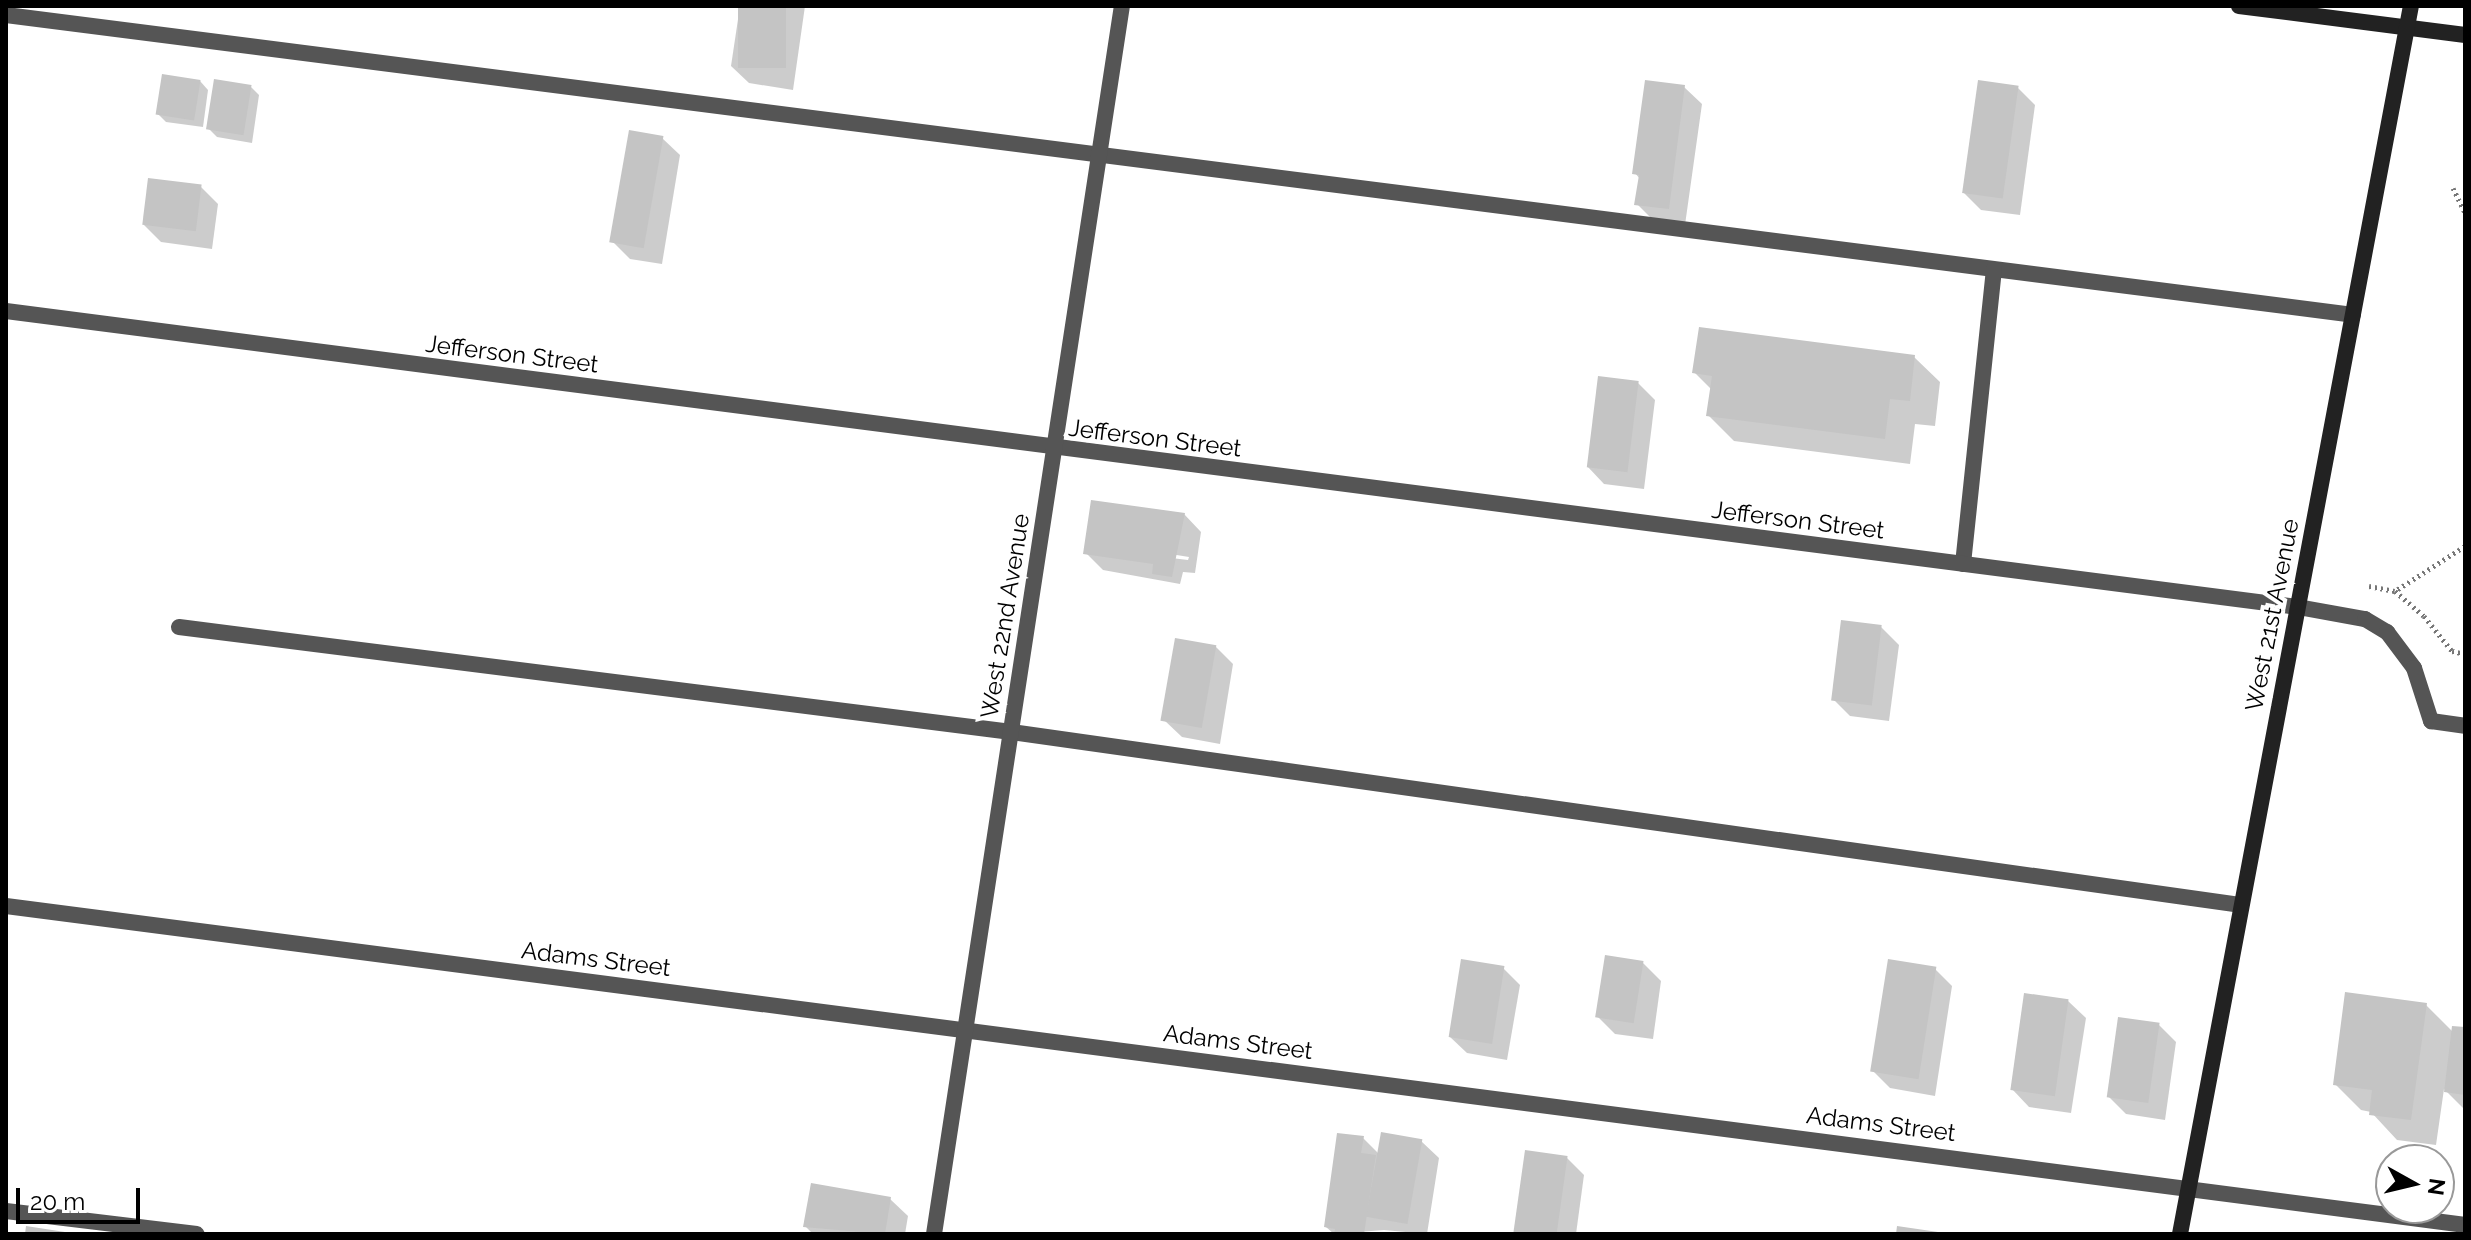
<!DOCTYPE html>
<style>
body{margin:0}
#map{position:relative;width:2471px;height:1240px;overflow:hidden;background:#fff;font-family:Raleway,sans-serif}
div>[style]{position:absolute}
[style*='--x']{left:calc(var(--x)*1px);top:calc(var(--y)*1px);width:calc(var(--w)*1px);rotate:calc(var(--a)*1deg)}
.shadow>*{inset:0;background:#0003}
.building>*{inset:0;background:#c4c4c4;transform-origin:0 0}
.path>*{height:5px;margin-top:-2.5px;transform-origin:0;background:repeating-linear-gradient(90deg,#777 0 2px,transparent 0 6px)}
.lane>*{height:16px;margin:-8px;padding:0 8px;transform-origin:8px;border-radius:8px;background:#555}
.street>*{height:16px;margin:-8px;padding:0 8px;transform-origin:8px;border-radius:8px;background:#555}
.secondary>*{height:16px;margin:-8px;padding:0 8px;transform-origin:8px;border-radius:8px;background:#222}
span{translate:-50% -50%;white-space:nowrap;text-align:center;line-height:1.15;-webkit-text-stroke:8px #fff;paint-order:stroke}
.street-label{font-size:24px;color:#000}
.frame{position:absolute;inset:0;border:8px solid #000;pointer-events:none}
.north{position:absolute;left:2375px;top:1144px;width:80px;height:80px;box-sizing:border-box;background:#fff;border:2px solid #999;border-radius:50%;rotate:98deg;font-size:22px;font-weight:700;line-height:32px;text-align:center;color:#000}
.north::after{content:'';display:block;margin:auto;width:28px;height:36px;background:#000;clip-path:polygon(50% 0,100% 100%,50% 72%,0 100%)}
.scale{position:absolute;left:16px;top:1188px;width:124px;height:36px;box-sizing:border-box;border:4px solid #000;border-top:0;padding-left:10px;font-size:24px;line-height:28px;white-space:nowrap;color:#000;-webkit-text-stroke:6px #fff;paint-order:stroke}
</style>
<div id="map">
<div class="shadow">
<div style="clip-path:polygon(740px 6px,805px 6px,793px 90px,749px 83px,731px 66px)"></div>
<div style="clip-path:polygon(200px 81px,208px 90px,203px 127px,166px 122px,158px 114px)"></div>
<div style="clip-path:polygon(251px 87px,259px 95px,252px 143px,217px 137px,209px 129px)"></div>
<div style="clip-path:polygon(1684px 87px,1702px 104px,1685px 225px,1654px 221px,1637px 204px,1640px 179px,1635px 173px)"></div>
<div style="clip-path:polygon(2018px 88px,2035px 105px,2020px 215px,1981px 210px,1964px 193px)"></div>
<div style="clip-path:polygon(662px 138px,680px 155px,662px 264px,630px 259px,612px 241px)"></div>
<div style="clip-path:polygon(201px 187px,218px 204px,212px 249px,161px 242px,144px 225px)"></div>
<div style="clip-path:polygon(1914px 357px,1940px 382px,1935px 426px,1915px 424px,1910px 464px,1734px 441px,1708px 415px,1712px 390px,1694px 372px)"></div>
<div style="clip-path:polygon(1638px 383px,1655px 400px,1644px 489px,1604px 484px,1587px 466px)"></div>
<div style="clip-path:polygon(evenodd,1184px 514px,1201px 532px,1195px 573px,1183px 572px,1180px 584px,1103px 570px,1086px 553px,1184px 514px,1164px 553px,1189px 557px,1188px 560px,1163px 557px,1164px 553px)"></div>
<div style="clip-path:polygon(1881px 627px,1899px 645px,1889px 721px,1850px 716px,1833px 699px)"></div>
<div style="clip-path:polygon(1215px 646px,1233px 664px,1220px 744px,1182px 737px,1164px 720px)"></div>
<div style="clip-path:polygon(1643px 963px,1661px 981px,1653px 1039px,1615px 1034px,1598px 1017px)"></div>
<div style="clip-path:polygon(1503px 968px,1520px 985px,1507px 1060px,1467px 1053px,1449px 1036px)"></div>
<div style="clip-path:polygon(1935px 969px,1952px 986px,1935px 1096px,1890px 1088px,1873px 1071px)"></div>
<div style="clip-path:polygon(2068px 1001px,2086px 1018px,2071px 1113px,2029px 1107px,2012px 1089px)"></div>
<div style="clip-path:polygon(2426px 1005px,2453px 1032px,2465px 1029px,2465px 1110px,2444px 1089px,2436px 1145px,2397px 1140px,2371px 1112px,2361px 1110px,2336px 1085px)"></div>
<div style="clip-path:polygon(2159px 1025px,2176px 1042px,2165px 1120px,2126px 1114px,2108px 1096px)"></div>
<div style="clip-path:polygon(1363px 1138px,1380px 1155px,1421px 1141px,1439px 1158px,1427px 1234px,1384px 1230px,1334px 1234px,1326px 1227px)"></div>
<div style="clip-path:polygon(1567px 1158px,1584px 1175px,1576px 1234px,1515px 1234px)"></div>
<div style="clip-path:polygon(890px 1199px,908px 1216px,905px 1234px,813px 1234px,805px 1226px)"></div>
</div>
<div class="building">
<div style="left:738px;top:6px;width:48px;height:62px"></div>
<div style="left:162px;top:74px;width:39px;height:41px;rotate:9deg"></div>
<div style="left:214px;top:79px;width:38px;height:51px;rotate:9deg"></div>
<div style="clip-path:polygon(1645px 80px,1685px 85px,1669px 209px,1634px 205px,1639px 175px,1632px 174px)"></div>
<div style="left:1978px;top:80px;width:41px;height:114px;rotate:8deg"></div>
<div style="left:629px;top:130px;width:35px;height:114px;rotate:10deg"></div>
<div style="left:148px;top:178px;width:54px;height:47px;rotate:7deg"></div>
<div style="clip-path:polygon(1699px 327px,1915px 355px,1910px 401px,1890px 399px,1885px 439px,1706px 416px,1712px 376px,1692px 373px)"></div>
<div style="left:1598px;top:376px;width:41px;height:92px;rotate:7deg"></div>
<div style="clip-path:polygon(1091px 500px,1185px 513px,1172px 577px,1152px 574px,1153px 564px,1083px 554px)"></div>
<div style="left:1841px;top:620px;width:41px;height:81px;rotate:7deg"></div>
<div style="left:1175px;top:638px;width:42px;height:84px;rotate:10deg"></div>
<div style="left:1605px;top:955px;width:39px;height:63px;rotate:9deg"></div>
<div style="left:1461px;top:959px;width:44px;height:79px;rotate:9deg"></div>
<div style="left:1888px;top:959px;width:49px;height:114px;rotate:9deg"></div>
<div style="clip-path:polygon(2345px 992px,2427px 1003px,2411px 1120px,2369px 1115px,2372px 1090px,2333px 1085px)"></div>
<div style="left:2024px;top:993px;width:45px;height:98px;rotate:8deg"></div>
<div style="left:2118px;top:1017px;width:42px;height:81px;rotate:8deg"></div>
<div style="clip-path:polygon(2452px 1026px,2465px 1027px,2465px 1095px,2444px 1092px)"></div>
<div style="left:1381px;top:1132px;width:42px;height:86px;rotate:10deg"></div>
<div style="clip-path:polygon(1337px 1133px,1364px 1136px,1361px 1153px,1376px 1155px,1364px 1234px,1334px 1234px,1335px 1229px,1324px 1227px)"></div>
<div style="left:1525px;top:1150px;width:43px;height:85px;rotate:8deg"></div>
<div style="clip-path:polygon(811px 1183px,891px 1197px,885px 1234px,803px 1227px)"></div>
<div style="clip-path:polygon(26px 1226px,65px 1232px,65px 1234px,25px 1234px)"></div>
<div style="clip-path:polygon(1897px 1226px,1938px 1232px,1938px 1234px,1896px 1234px)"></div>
</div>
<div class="path">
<div style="--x:2453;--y:188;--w:28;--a:64"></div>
<div style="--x:2465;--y:546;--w:83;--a:147.3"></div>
<div style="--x:2395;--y:591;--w:38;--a:41"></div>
<div style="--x:2424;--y:616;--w:45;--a:51.3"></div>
<div style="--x:2452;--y:651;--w:13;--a:13"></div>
<div style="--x:2369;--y:586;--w:26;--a:11"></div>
</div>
<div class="lane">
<div style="--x:6;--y:15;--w:2366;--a:7.28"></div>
<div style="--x:1963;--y:564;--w:296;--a:-84"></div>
<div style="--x:2298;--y:607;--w:68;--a:10.2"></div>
<div style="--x:2365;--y:619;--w:26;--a:31"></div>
<div style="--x:2387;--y:632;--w:45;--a:53.1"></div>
<div style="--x:2414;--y:668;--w:56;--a:72.2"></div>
<div style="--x:2431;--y:721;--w:34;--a:8"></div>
<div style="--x:179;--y:627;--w:839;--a:7.19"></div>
<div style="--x:1011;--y:732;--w:1241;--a:8.01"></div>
<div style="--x:6;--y:1211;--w:192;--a:6.9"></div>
</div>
<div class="street">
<div style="--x:6;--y:311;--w:2311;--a:7.36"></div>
<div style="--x:6;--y:906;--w:2480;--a:7.39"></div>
<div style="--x:934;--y:1234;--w:1242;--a:-81.3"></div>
</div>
<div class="secondary">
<div style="--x:2239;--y:6;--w:228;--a:7.3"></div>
<div style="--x:2180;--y:1234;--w:1250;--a:-79.35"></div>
</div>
<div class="street-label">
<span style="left:512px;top:354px;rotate:7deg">Jefferson Street</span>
<span style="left:1155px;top:438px;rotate:7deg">Jefferson Street</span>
<span style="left:1798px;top:520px;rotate:7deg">Jefferson Street</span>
<span style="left:2272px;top:615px;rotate:-79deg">West 21st Avenue</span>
<span style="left:1005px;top:616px;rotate:-81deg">West 22nd Avenue</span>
<span style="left:596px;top:959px;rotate:7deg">Adams Street</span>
<span style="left:1238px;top:1042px;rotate:7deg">Adams Street</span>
<span style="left:1881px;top:1124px;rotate:7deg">Adams Street</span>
</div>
<div class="frame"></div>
<div class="north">N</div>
<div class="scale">20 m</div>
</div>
